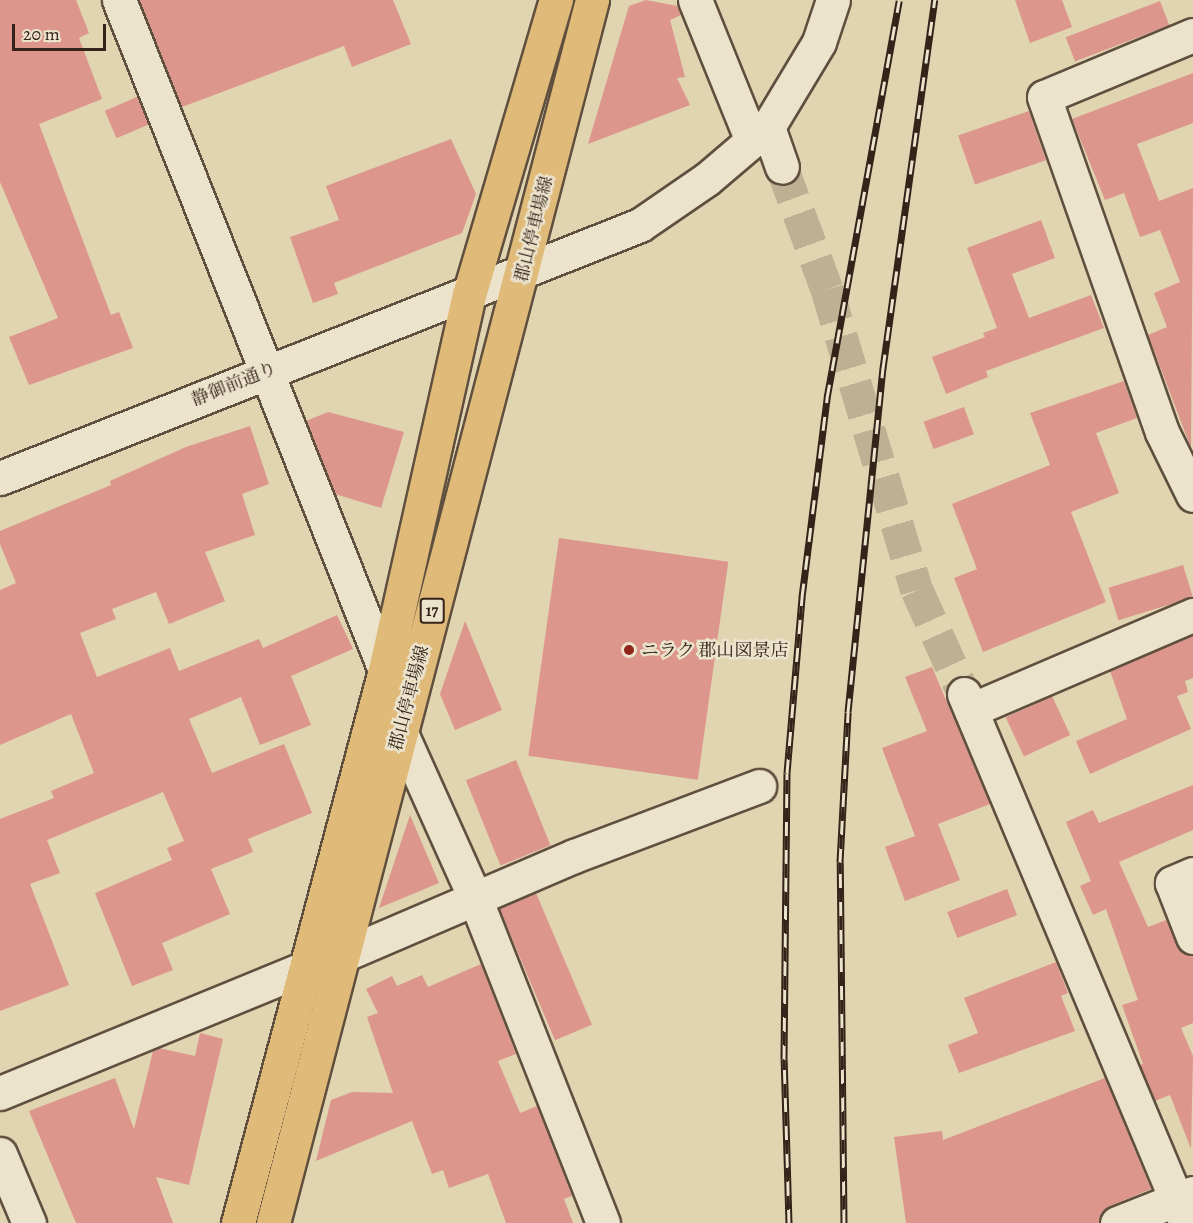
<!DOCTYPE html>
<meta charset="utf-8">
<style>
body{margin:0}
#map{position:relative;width:1193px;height:1223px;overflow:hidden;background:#e0d4b1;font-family:Alegreya,"Noto Serif JP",serif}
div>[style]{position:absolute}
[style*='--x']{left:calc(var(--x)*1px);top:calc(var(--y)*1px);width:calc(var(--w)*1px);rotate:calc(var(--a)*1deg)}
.building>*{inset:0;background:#dd968b;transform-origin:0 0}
.street-tunnel>*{height:33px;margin-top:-16.5px;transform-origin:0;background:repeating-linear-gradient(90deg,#beb193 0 33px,transparent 0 49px)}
.roads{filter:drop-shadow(2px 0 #5f4f3f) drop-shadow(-2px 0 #5f4f3f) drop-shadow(0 2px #5f4f3f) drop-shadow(0 -2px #5f4f3f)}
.street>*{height:33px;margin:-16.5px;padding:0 16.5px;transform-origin:16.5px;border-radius:16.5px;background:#ebe3cc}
.secondary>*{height:33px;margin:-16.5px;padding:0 16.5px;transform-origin:16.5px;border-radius:16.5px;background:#ebe3cc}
.primary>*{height:33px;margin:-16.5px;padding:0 16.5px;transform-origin:16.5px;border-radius:16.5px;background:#e0ba78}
.rail>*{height:7px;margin-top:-3.5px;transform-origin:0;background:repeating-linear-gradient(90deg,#ebe3cc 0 14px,#342319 0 28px);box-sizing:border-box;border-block:2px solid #342319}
.dots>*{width:16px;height:16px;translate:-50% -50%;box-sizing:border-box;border:3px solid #ebe3cc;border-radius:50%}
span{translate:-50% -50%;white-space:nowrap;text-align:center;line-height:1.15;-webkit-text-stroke:5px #ebe3cc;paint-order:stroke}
.shield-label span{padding:2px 4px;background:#ebe3cc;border:2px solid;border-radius:4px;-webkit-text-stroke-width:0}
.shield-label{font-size:16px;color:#342319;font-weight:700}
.street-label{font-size:18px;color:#342319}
.poi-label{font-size:18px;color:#342319}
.left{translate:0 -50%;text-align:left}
.scale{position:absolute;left:12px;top:24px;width:94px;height:27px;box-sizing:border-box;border:3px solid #342319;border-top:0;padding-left:8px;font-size:18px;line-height:21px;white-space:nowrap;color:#342319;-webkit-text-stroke:4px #ebe3cc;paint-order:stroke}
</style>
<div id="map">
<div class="building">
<div style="clip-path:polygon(0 0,76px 0,89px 33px,79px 38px,102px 99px,39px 124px,111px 315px,119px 312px,133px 348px,29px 385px,9px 337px,58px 318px,0 182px)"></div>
<div style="clip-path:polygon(139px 0,393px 0,411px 44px,352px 67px,344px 46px,182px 107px)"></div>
<div style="clip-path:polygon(646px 0,677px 6px,681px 15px,670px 20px,685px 77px,677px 78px,690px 105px,588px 144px,629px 6px)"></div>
<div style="clip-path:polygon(1015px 0,1062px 0,1072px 27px,1030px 43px)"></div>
<div style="left:1160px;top:1px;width:26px;height:101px;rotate:69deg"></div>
<div style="clip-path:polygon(1193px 73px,1193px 123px,1137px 144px,1159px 201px,1193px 188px,1191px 448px,1148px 335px,1167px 327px,1154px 293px,1180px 282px,1160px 230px,1140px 237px,1124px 193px,1105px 200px,1072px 119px)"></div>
<div style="left:137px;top:97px;width:30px;height:35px;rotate:67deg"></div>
<div style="left:1029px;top:111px;width:52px;height:75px;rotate:71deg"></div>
<div style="clip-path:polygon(451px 139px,476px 194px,462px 233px,334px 283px,338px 294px,313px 303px,290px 237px,339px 220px,326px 186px)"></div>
<div style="clip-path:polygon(1041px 220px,1055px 258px,1012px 274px,1029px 318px,1091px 295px,1104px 328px,986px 371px,988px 377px,946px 394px,932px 357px,985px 337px,983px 333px,997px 328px,967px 248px)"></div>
<div style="clip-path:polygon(1124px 381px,1137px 418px,1096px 433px,1119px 493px,1071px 512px,1106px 602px,983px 652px,954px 578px,977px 569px,952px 504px,1050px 465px,1030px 413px)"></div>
<div style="left:964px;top:407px;width:29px;height:43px;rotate:70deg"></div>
<div style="clip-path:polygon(328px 412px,404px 432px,381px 508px,335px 494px,306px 421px)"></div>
<div style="clip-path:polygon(250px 426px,269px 484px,242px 494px,255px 535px,205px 552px,225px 601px,169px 624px,156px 592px,112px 609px,116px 619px,80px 633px,97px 677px,170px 648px,179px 671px,259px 639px,263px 648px,337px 615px,353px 649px,291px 676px,311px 725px,260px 745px,241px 697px,189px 719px,212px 773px,284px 744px,312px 813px,248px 839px,253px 852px,211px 869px,230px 914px,162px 943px,173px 970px,132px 986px,95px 893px,172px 860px,167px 848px,184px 841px,163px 792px,47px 840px,60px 873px,30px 884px,69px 985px,0 1011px,0 819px,54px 798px,51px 791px,94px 773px,71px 714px,0 745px,0 590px,16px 583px,0 544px,0 531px,111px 485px,110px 481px,186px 447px)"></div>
<div style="left:559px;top:538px;width:171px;height:220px;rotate:8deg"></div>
<div style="left:1183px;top:565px;width:34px;height:78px;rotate:73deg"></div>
<div style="clip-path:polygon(465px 621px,502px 710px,455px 730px,440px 694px)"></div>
<div style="clip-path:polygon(1193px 635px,1193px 678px,1185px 681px,1188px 692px,1177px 696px,1191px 729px,1090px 774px,1076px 741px,1127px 719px,1110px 671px)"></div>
<div style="clip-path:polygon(932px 667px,990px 804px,938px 824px,960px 880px,905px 901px,885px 847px,915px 836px,882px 748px,927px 731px,905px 677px)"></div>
<div style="left:1052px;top:696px;width:43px;height:51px;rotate:65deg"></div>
<div style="left:516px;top:760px;width:92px;height:54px;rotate:68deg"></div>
<div style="clip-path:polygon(1193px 785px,1193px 830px,1119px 862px,1148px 927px,1166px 920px,1181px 951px,1193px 955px,1193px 1023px,1181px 1028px,1193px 1056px,1191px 1149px,1170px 1095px,1155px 1101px,1140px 1065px,1143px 1064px,1122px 1005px,1138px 1000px,1106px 909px,1093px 915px,1080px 886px,1091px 881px,1066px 822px,1093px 810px,1099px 823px)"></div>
<div style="clip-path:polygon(410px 815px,439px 883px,379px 908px)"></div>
<div style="left:1007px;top:889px;width:28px;height:64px;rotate:69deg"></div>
<div style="left:536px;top:893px;width:143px;height:40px;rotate:67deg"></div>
<div style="clip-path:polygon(1056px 962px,1068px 993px,1061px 996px,1075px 1031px,959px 1073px,948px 1045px,978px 1033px,964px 998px)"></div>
<div style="clip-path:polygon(481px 964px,516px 1054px,498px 1061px,520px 1113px,537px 1106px,572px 1196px,564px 1199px,573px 1223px,506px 1223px,488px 1174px,449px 1188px,443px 1170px,432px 1174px,412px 1121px,316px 1161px,331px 1100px,352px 1092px,393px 1093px,367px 1017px,378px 1013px,366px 989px,392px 976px,397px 986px,422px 975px,428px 987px)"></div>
<div style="clip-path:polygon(200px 1033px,223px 1039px,189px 1185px,156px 1177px,173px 1223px,76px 1223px,29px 1111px,115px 1078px,134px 1129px,153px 1051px,159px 1048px,195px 1056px)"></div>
<div style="clip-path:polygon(1105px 1078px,1151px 1189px,1110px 1206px,1102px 1212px,1099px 1223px,906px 1223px,894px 1137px,942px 1131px,943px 1140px)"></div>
</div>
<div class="street-tunnel">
<div style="--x:782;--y:167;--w:130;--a:69.8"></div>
<div style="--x:827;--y:289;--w:314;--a:73.4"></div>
<div style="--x:917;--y:590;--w:114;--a:65.7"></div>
</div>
<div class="roads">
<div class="street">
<div style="--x:119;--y:0;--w:721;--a:68.35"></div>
<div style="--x:1193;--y:35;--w:161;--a:157.4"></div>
<div style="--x:1044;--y:97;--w:355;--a:70.6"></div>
<div style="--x:1162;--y:432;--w:70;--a:63.8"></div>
<div style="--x:768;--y:127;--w:42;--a:70.7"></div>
<div style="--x:964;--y:694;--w:574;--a:67.23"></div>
<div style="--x:971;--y:710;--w:241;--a:-23.2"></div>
<div style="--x:400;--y:731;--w:183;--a:65.8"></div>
<div style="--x:475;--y:898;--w:349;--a:68.5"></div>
<div style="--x:1193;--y:874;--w:23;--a:157"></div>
<div style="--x:1172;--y:883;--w:58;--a:68.7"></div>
<div style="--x:343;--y:955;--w:251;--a:-23.2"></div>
<div style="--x:574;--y:856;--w:198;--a:-20.7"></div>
<div style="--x:0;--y:1093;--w:330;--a:-22.3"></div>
<div style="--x:0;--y:1154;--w:75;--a:67.2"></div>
<div style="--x:1117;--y:1223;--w:82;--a:-21.5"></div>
</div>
<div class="secondary">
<div style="--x:695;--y:0;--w:152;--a:68"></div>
<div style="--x:0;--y:478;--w:688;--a:-21.57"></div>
<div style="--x:640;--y:225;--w:81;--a:-34.5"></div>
<div style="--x:707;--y:179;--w:80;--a:-40.4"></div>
<div style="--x:768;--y:127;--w:99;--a:-59"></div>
<div style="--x:819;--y:42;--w:44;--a:-71.6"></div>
</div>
<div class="primary">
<div style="--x:238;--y:1223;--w:572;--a:-75.11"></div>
<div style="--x:385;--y:670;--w:384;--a:-77.4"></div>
<div style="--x:469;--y:295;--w:308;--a:-73.6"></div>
<div style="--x:273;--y:1223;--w:1264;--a:-75.38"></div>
</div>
</div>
<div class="rail">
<div style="--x:789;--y:1223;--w:164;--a:-91.7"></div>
<div style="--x:784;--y:1059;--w:286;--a:-89.4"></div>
<div style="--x:787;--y:773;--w:177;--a:-85.1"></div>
<div style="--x:802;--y:597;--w:201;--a:-82.8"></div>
<div style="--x:827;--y:398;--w:404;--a:-79.7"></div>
<div style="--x:844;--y:1223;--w:361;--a:-90.6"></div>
<div style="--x:840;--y:862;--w:150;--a:-86.9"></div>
<div style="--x:848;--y:712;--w:346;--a:-84.2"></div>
<div style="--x:883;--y:368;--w:372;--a:-82"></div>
</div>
<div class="dots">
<div style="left:629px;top:650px;background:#8f2418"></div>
</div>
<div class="shield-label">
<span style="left:432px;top:611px">17</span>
</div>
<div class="street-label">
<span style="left:534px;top:229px;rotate:-76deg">郡山停車場線</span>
<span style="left:234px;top:384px;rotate:-22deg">静御前通り</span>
<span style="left:409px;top:698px;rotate:-75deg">郡山停車場線</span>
</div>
<div class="poi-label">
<span class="left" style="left:641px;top:650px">ニラク 郡山図景店</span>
</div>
<div class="scale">20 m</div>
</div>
